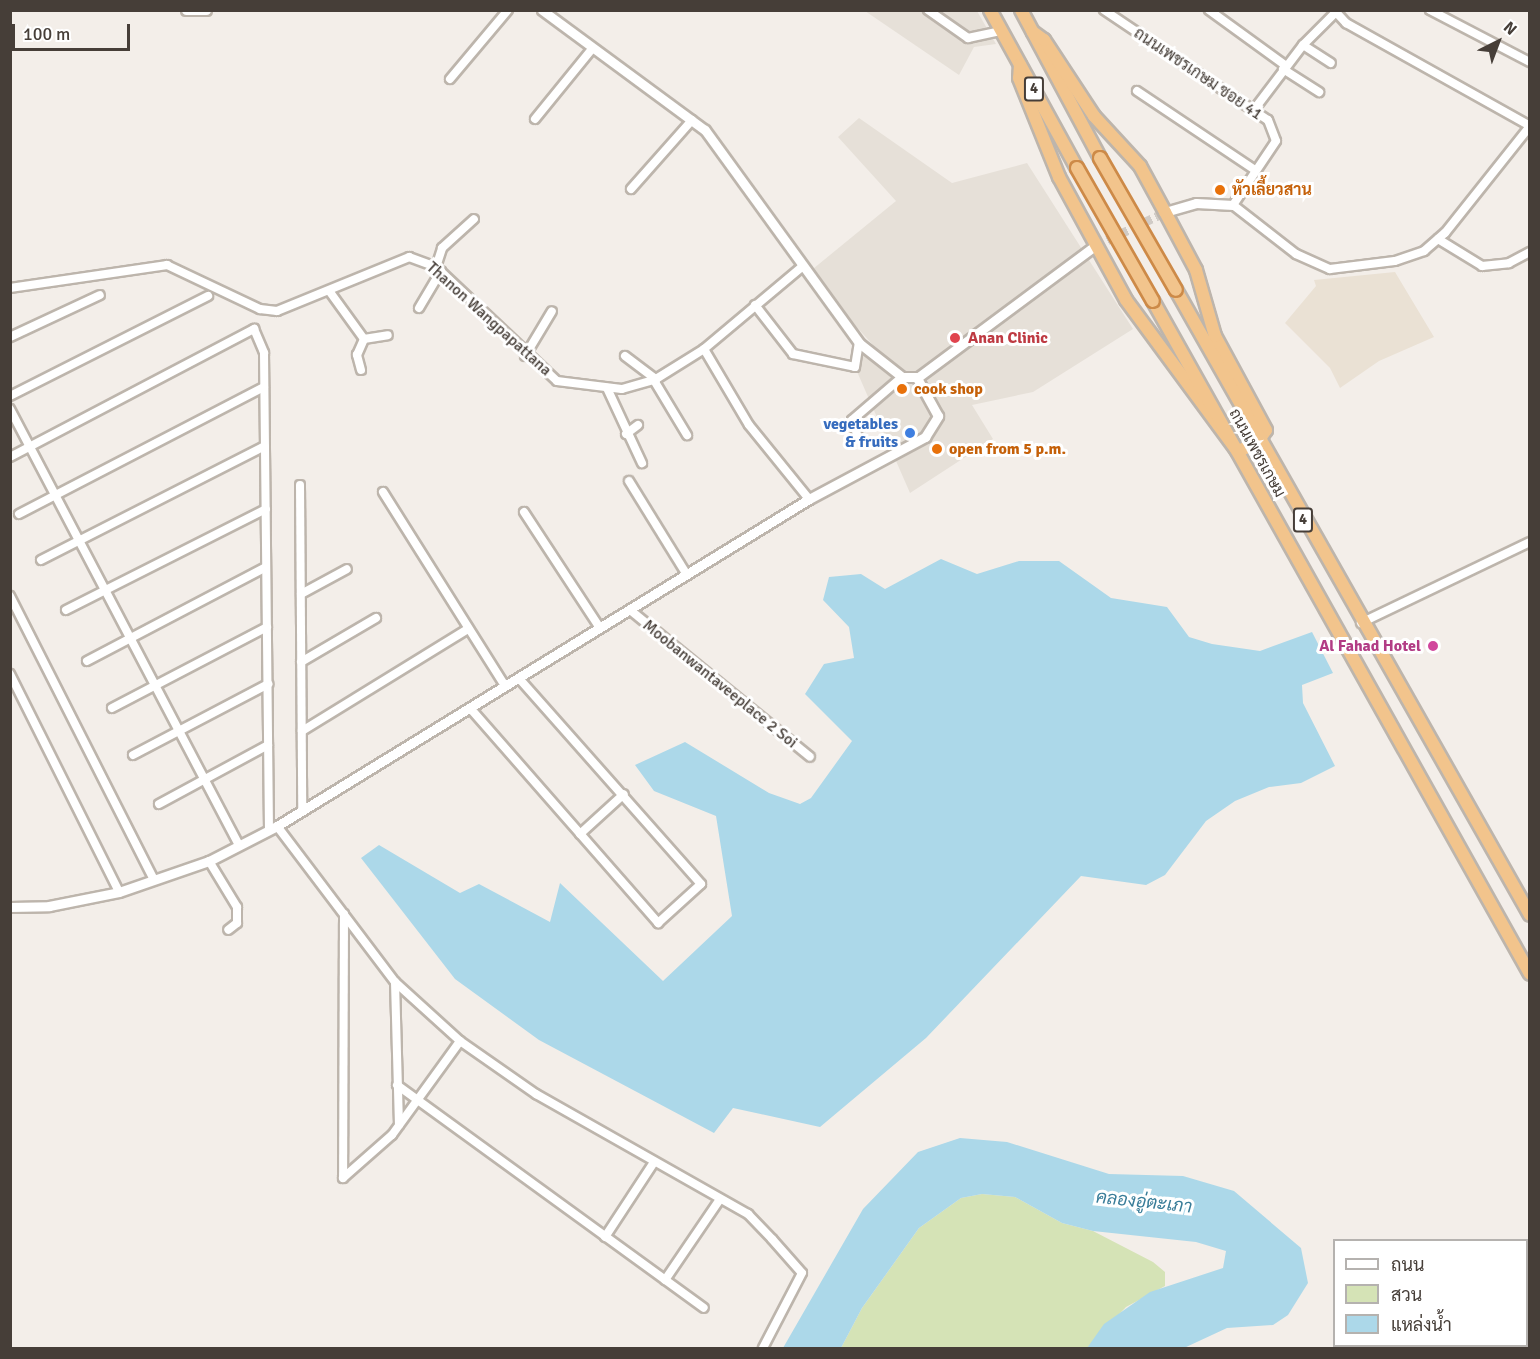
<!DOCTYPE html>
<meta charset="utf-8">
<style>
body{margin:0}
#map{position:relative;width:1540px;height:1359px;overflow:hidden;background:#f3eee9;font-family:Signika,Sarabun,sans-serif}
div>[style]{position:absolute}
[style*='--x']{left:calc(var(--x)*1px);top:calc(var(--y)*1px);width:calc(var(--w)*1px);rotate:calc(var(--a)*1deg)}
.residential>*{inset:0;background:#e6e0d8}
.education>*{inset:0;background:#eae1d4}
.green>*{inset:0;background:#d5e3b6}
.water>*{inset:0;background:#acd8e9}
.tertiary-tunnel>*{height:9px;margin-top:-4.5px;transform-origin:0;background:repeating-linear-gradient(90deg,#d0cbc6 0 9px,transparent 0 13.5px)}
.roads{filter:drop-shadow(2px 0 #bdb5ac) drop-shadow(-2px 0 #bdb5ac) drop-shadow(0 2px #bdb5ac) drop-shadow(0 -2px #bdb5ac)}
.minor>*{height:8px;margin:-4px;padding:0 4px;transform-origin:4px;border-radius:4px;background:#fff}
.tertiary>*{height:9px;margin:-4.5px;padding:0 4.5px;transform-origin:4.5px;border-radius:4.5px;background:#fff}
.trunk>*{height:12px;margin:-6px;padding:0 6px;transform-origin:6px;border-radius:6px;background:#f2c48c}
.bridges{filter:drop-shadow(2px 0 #cd8a48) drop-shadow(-2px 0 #cd8a48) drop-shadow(0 2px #cd8a48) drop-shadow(0 -2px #cd8a48)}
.trunk-bridge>*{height:12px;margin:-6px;padding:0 6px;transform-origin:6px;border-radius:6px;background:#f2c48c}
.dots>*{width:16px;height:16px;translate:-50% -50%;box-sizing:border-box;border:3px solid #fff;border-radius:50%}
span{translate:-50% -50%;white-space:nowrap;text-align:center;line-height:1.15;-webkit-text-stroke:6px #fff;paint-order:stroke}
.shield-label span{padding:2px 4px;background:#fff;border:2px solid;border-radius:4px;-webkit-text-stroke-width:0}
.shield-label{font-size:15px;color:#463e38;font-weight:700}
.street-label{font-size:16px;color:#463e38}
.food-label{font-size:16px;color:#c56008;font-weight:700}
.left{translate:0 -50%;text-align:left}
.health-label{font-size:16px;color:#be3a42;font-weight:700}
.shop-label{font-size:16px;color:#366cbe;font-weight:700}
.right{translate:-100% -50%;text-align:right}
.hotel-label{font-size:16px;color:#b23c85;font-weight:700}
.water-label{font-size:18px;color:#387c98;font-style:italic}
.frame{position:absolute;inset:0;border:12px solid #463e38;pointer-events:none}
.legend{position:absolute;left:1333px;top:1239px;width:195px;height:108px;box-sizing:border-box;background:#fff;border:2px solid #b5b2af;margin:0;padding:8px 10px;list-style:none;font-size:18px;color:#463e38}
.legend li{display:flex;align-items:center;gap:12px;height:30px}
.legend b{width:30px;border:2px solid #b5b2af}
.north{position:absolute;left:1468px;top:12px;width:60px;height:60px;-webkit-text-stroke:4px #fff;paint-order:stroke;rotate:42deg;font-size:16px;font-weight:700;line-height:24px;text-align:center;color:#463e38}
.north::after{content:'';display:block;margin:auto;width:21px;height:27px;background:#463e38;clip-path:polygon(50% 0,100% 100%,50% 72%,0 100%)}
.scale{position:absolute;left:12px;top:24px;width:118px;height:27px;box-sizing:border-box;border:3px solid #463e38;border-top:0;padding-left:8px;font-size:18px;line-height:21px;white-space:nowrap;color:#463e38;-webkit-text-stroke:4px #fff;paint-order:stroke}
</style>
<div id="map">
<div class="residential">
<div style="clip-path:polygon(865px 11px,977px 11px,996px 44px,974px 47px,959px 75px)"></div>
<div style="clip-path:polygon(859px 118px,952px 183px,1027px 163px,1133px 329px,1033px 392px,972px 405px,993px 439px,910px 493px,855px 367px,859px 343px,900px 375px,808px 273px,896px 201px,838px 137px)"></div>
</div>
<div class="education">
<div style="clip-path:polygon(1395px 272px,1434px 337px,1379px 361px,1340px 388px,1330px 368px,1285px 323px,1316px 286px,1314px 280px)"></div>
</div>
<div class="green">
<div style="clip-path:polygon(982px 1194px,1015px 1197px,1062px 1223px,1093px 1231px,1153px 1262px,1165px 1272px,1165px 1286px,1126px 1307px,1087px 1348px,841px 1348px,862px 1308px,919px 1228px,961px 1198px)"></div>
</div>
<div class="water">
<div style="clip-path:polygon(941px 559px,977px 574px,1019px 561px,1059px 561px,1111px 598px,1167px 607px,1189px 637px,1212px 644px,1260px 651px,1312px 632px,1333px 673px,1302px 685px,1303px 703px,1335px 766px,1301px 783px,1269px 787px,1235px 801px,1206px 821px,1165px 875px,1146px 885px,1081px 876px,926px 1038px,820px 1127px,733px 1108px,714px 1133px,539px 1040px,455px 979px,361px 858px,379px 845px,460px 893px,479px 884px,550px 922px,560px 883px,663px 981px,732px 916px,716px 816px,654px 791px,635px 765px,685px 742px,769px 793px,800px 804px,811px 798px,852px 741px,805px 694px,824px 664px,854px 658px,849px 627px,823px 600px,829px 577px,861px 574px,885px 589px)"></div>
<div style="clip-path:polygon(960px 1138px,1007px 1142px,1109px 1174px,1183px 1176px,1234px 1191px,1301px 1248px,1308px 1283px,1288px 1315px,1273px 1325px,1227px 1328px,1184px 1348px,1087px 1348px,1104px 1324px,1150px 1292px,1223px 1268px,1226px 1251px,1196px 1242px,1093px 1231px,1062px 1223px,1015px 1197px,982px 1194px,961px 1198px,919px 1228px,862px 1308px,841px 1348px,783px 1348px,863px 1209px,918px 1152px)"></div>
</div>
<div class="tertiary-tunnel">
<div style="--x:1095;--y:246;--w:78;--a:-25.9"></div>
</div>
<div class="roads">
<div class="minor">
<div style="--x:928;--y:10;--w:49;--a:35"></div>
<div style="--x:968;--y:38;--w:34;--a:-12"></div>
<div style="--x:1104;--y:10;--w:197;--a:33.9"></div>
<div style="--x:1268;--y:120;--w:22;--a:69"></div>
<div style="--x:1276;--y:141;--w:77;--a:123.9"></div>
<div style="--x:1233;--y:205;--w:80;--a:37.9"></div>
<div style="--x:1296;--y:254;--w:37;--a:24"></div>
<div style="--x:1330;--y:269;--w:65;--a:-7"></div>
<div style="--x:1395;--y:261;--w:31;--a:-19"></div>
<div style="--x:1424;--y:251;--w:28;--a:-41"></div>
<div style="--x:1445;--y:233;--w:137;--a:-51.5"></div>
<div style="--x:1209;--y:10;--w:95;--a:36"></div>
<div style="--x:1334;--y:10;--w:18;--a:47"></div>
<div style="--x:1346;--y:23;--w:211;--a:29.2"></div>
<div style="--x:1430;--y:10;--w:113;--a:27.5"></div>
<div style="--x:1303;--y:45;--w:33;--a:33"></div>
<div style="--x:1283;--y:69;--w:43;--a:32.6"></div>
<div style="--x:450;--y:79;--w:90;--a:-50"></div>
<div style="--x:1137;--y:91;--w:142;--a:33.8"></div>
<div style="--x:1253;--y:111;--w:83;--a:-52.9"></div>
<div style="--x:1303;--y:45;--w:49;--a:-45"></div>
<div style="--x:535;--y:119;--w:89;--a:-50.9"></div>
<div style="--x:631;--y:189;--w:92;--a:-48.5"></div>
<div style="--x:1438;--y:239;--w:52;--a:31.5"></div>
<div style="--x:1482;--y:266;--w:27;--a:-6"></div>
<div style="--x:1509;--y:263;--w:24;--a:-28"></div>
<div style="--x:436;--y:267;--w:20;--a:-72"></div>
<div style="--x:442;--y:248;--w:43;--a:-42.2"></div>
<div style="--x:10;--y:288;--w:159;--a:-8.3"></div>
<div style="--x:167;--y:265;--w:103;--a:25.3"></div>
<div style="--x:260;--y:309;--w:17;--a:7"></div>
<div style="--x:277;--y:311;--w:143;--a:-22.2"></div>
<div style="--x:409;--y:257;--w:29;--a:20"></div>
<div style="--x:436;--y:267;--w:166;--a:43.3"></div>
<div style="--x:557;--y:381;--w:65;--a:7"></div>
<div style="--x:622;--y:389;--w:35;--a:-16"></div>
<div style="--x:656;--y:379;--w:57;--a:-32"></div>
<div style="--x:704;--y:349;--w:129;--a:-40"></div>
<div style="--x:330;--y:292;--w:58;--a:54.1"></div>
<div style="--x:364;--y:339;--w:24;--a:-9"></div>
<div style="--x:755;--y:305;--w:62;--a:52.2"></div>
<div style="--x:793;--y:354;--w:63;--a:11.8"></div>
<div style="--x:855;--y:367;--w:24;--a:-81"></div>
<div style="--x:419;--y:308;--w:43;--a:-59.3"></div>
<div style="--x:10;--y:337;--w:99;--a:-25"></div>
<div style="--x:704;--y:349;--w:88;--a:59.4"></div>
<div style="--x:749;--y:425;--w:95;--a:51"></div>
<div style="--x:525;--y:356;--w:52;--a:-59"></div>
<div style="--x:625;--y:356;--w:39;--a:37"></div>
<div style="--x:361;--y:370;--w:16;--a:-105"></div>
<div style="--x:357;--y:355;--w:17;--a:-66"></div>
<div style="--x:652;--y:377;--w:68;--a:58.9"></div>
<div style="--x:607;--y:388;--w:83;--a:65"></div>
<div style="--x:10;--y:396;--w:222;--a:-26.8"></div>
<div style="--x:10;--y:409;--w:492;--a:62.3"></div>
<div style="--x:626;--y:434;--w:15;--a:-37"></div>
<div style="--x:858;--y:437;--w:18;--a:-109"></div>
<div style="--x:852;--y:420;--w:66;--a:-40.7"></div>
<div style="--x:10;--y:457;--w:276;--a:-27.7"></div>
<div style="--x:254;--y:329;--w:26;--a:67"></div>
<div style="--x:264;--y:353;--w:476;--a:89.4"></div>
<div style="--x:629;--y:481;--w:110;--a:58.3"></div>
<div style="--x:300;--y:485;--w:325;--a:89.6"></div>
<div style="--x:383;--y:492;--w:229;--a:57.8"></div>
<div style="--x:524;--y:512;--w:139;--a:56.8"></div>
<div style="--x:19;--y:514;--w:276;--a:-27.4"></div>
<div style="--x:41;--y:560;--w:251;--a:-27"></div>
<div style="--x:301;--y:594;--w:52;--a:-28.5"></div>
<div style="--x:10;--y:596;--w:318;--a:63.1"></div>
<div style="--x:66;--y:610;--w:224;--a:-26.8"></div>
<div style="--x:630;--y:610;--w:232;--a:39.2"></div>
<div style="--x:1361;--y:623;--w:187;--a:-25.6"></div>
<div style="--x:87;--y:661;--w:202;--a:-27.7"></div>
<div style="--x:301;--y:662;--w:87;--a:-30.4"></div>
<div style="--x:10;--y:674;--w:244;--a:63.4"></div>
<div style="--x:112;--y:708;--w:175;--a:-27.6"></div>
<div style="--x:470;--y:708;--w:286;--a:48.8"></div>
<div style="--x:658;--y:923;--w:58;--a:-42.2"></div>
<div style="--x:701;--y:884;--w:275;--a:-131.5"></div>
<div style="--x:302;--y:731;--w:195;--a:-31.6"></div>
<div style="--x:133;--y:755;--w:153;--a:-27.7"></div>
<div style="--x:159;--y:804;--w:124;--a:-28.4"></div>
<div style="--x:277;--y:826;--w:196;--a:52.9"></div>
<div style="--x:395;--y:982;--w:88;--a:42.2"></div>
<div style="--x:460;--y:1041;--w:93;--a:34.9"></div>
<div style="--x:536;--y:1094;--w:244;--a:29.5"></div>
<div style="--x:748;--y:1214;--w:35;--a:46"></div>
<div style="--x:772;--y:1239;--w:45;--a:48.6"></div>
<div style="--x:802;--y:1273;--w:85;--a:117.5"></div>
<div style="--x:580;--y:834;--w:59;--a:-42.3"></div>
<div style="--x:209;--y:861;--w:54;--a:58.7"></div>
<div style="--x:237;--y:907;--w:16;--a:90"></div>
<div style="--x:237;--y:923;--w:11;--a:142"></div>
<div style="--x:344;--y:914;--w:264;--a:90.2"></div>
<div style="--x:343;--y:1178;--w:65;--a:-41.3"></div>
<div style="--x:392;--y:1135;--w:116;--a:-54.1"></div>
<div style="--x:395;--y:982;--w:143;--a:88.4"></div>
<div style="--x:397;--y:1085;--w:379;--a:36"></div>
<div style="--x:605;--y:1237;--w:90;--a:-56.8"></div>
<div style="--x:665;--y:1280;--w:98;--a:-55.8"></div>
</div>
<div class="tertiary">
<div style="--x:186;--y:10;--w:20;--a:0"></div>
<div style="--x:542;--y:10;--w:202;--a:36.4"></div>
<div style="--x:705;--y:130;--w:263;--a:54.1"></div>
<div style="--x:859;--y:343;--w:55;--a:38.3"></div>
<div style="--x:902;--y:377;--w:14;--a:0"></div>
<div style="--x:1165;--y:212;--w:32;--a:-16"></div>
<div style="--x:1196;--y:203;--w:37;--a:3"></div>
<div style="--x:10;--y:907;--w:39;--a:-1"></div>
<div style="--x:49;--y:906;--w:71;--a:-11.3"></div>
<div style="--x:119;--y:892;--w:95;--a:-19"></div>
<div style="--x:209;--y:861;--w:76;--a:-27.2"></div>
<div style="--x:277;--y:826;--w:624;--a:-31.58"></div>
<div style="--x:809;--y:499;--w:132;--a:-28.1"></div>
<div style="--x:925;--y:437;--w:25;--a:-58"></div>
<div style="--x:938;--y:416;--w:43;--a:-118.9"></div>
<div style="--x:917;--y:378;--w:222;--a:-36.6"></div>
</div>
<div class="trunk">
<div style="--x:990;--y:10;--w:180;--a:61.2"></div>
<div style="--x:1021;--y:10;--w:168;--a:61.9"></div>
<div style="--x:1020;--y:65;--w:13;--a:94"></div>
<div style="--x:1019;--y:78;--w:107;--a:68"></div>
<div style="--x:1059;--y:177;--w:140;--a:61.4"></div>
<div style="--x:1126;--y:300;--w:189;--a:53.6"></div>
<div style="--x:1238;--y:452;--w:24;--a:-30"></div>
<div style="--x:1259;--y:440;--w:12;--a:-55"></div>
<div style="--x:1266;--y:430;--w:107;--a:-118.5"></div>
<div style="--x:1215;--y:336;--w:69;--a:-106.1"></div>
<div style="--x:1196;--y:270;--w:66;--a:-118.1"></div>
<div style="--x:1165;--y:212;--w:52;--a:-118.5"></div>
<div style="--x:1140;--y:166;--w:68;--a:-132.6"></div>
<div style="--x:1094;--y:116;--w:91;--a:-123.3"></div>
<div style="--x:1044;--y:40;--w:14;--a:-144"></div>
<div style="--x:1176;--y:290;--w:718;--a:60.47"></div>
<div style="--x:1153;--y:301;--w:771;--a:60.74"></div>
</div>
</div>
<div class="bridges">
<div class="trunk-bridge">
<div style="--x:1100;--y:158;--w:152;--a:60.1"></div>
<div style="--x:1077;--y:168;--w:153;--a:60.3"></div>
</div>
</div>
<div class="dots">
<div style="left:1220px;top:190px;background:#e8710a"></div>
<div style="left:955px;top:338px;background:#e0444e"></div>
<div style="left:902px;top:389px;background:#e8710a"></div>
<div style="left:910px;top:433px;background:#3f7fe0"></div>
<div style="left:937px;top:449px;background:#e8710a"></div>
<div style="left:1433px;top:646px;background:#d1479c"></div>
</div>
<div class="shield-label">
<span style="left:1034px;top:89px">4</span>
<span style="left:1303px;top:520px">4</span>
</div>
<div class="street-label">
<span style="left:1198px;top:74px;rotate:34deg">ถนนเพชรเกษม ซอย 41</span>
<span style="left:489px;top:319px;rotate:42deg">Thanon Wangpapattana</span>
<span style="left:1257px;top:453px;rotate:61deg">ถนนเพชรเกษม</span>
<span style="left:720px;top:684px;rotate:39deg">Moobanwantaveeplace 2 Soi</span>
</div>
<div class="food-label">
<span class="left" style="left:1232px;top:190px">หัวเลี้ยวสาน</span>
<span class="left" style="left:914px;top:389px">cook shop</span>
<span class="left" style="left:949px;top:449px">open from 5 p.m.</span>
</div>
<div class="health-label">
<span class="left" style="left:968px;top:338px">Anan Clinic</span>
</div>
<div class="shop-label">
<span class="right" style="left:898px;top:433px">vegetables<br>&amp; fruits</span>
</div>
<div class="hotel-label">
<span class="right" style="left:1421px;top:646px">Al Fahad Hotel</span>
</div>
<div class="water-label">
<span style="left:1144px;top:1202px;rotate:6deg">คลองอู่ตะเภา</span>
</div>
<div class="frame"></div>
<ul class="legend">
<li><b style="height:8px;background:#fff"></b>ถนน</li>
<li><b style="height:16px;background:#d5e3b6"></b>สวน</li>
<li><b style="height:16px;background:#acd8e9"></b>แหล่งน้ำ</li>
</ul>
<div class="north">N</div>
<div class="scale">100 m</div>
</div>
